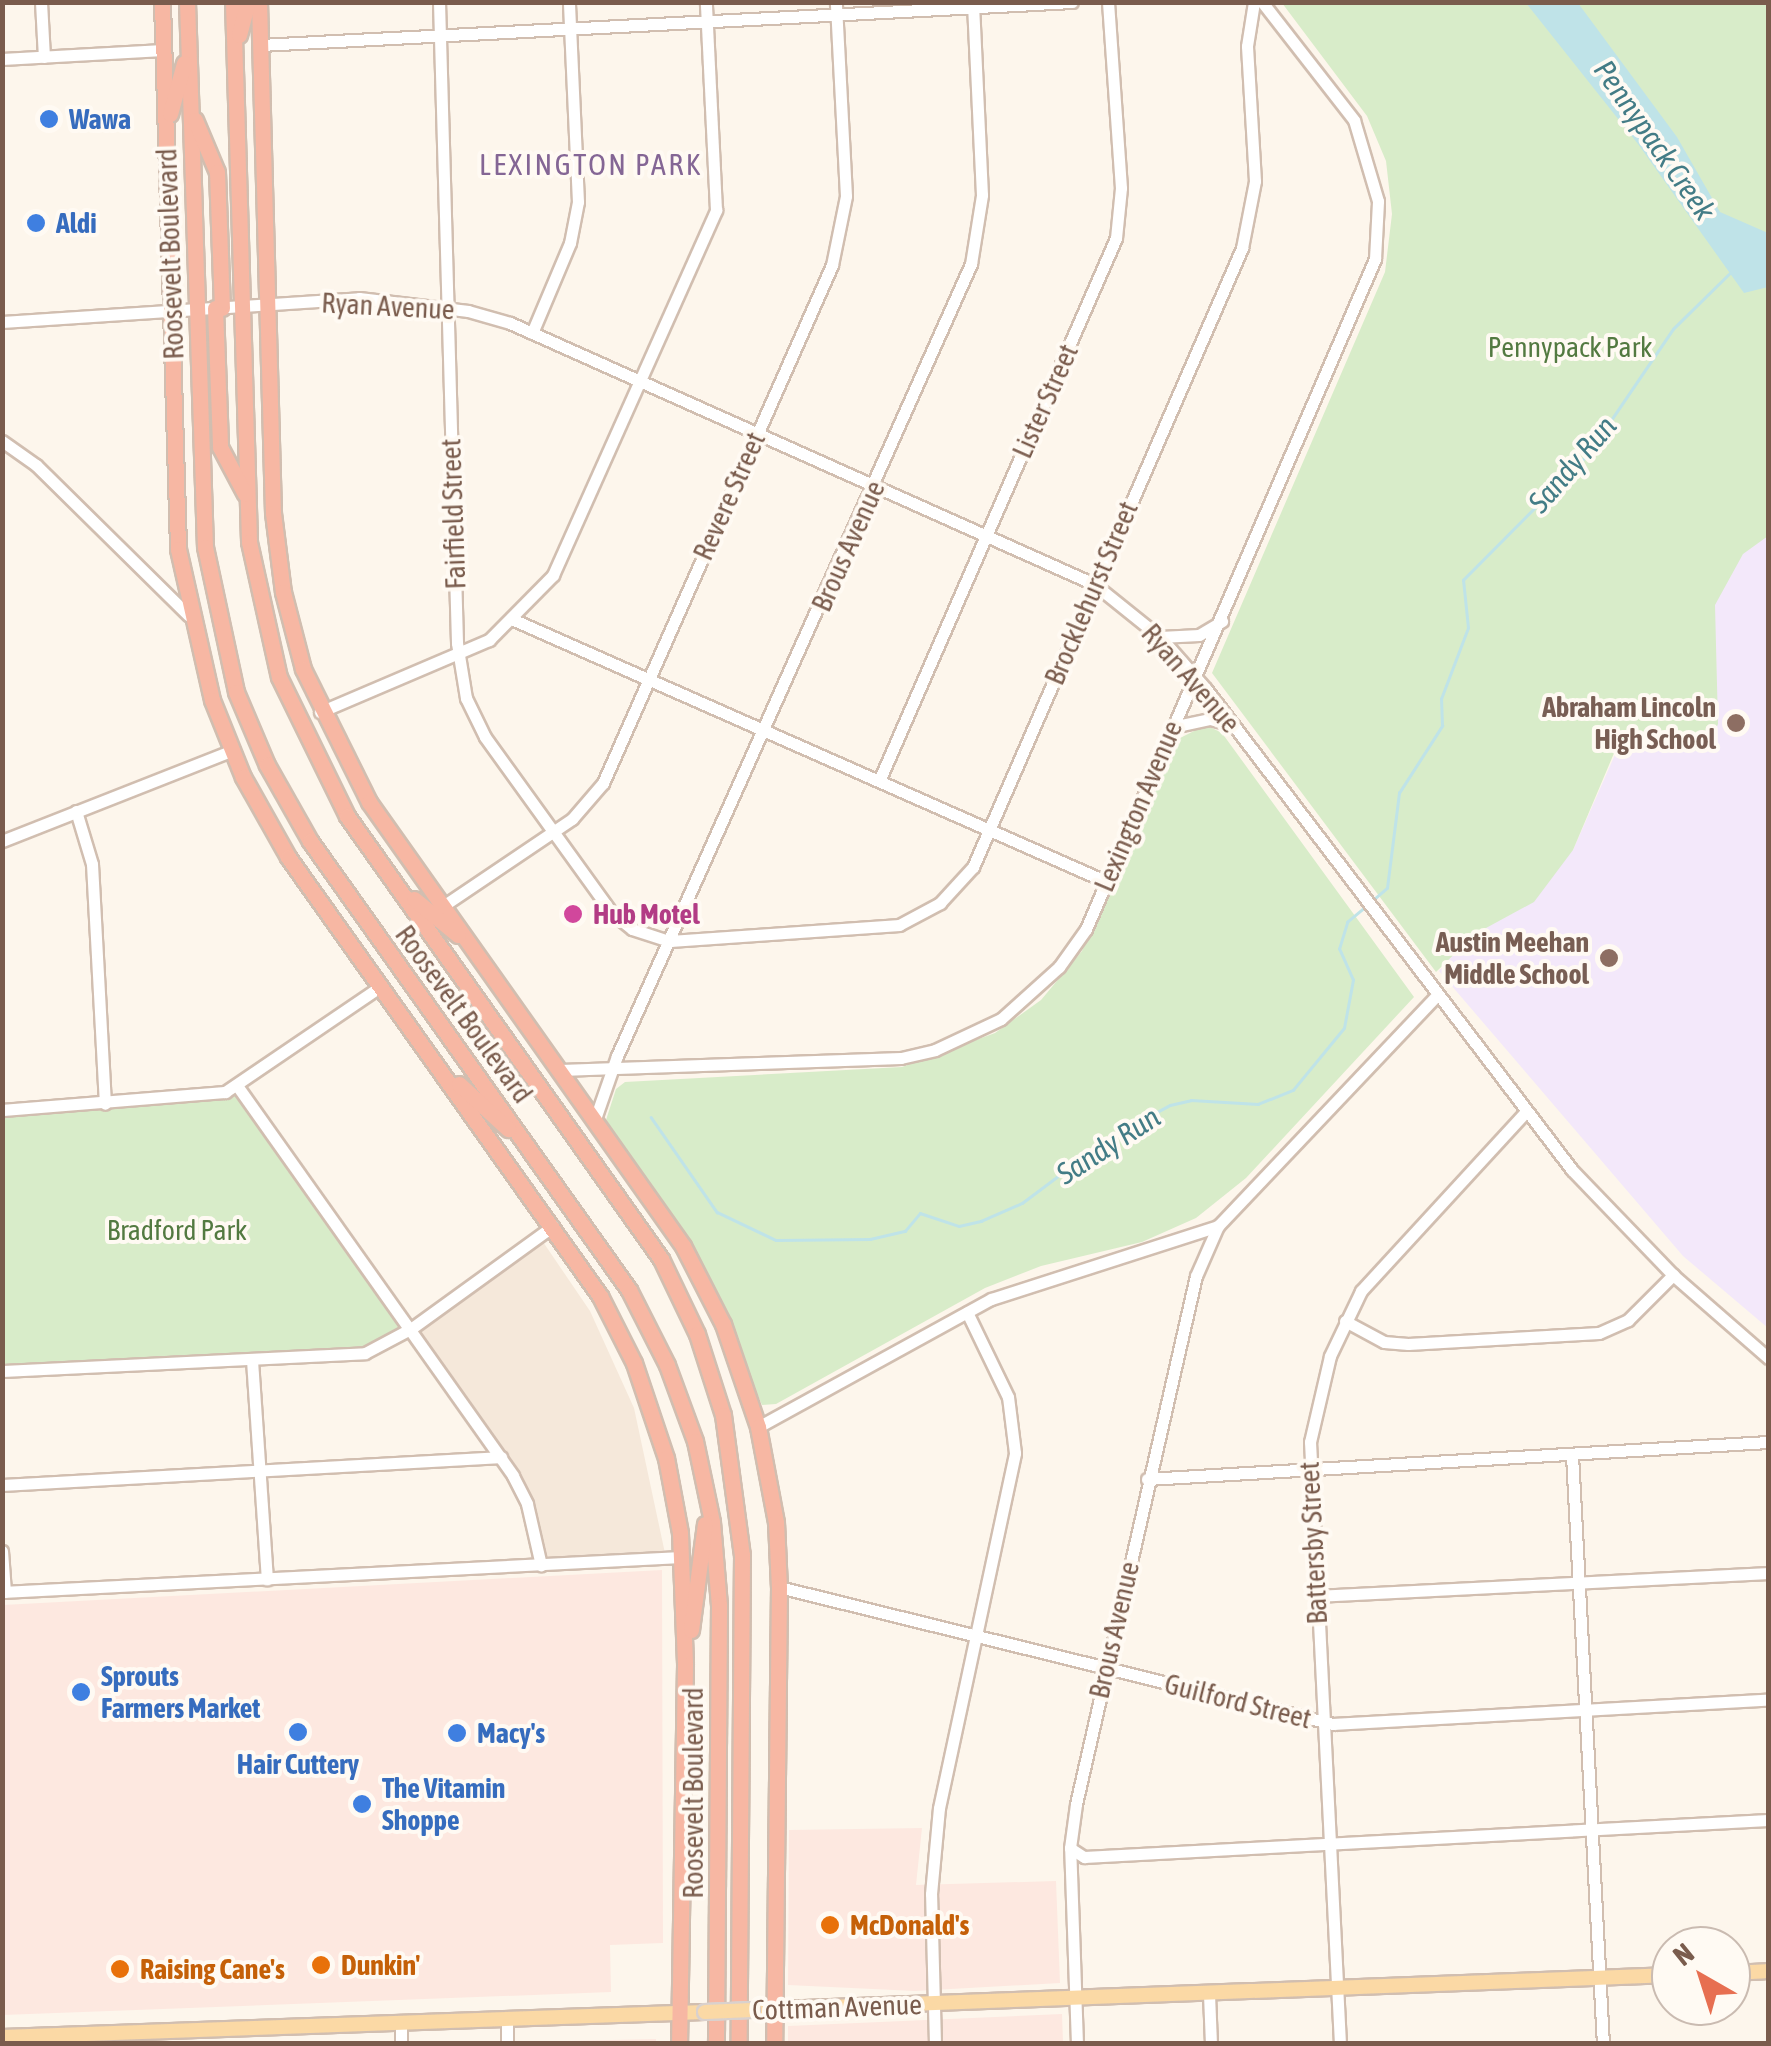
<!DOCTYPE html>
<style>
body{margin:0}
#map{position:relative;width:1771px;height:2046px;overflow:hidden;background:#fdf6ec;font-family:"Asap Condensed",sans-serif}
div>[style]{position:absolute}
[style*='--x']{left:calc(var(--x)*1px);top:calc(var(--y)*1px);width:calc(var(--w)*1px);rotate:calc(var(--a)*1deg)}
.residential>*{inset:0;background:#f5e8da}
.commercial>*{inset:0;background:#fde8e0}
.education>*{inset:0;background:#f3e8fa}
.green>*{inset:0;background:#d8ecc9}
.water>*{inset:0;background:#bfe3e8}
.stream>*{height:2.5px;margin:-1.25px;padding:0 1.25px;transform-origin:1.25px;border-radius:1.25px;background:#bfe3e8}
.roads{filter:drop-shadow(2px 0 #d1beb0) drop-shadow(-2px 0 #d1beb0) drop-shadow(0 2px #d1beb0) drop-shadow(0 -2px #d1beb0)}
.minor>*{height:11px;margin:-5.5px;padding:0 5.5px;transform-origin:5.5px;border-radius:5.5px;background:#fff}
.major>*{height:14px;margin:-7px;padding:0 7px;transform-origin:7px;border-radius:7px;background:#fbd9a5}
.highway>*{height:15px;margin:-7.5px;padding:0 7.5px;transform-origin:7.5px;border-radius:7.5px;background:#f7b7a3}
.bridges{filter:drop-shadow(2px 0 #dad1cd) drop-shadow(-2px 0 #dad1cd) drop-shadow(0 2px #dad1cd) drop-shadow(0 -2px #dad1cd)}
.major-bridge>*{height:14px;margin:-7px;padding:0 7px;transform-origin:7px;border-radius:7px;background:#fbd9a5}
.dots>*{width:28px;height:28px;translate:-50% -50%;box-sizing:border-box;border:5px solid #fffaf3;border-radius:50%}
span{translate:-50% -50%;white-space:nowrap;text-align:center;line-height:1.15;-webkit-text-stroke:8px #fffaf3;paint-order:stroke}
.shop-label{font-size:28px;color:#366cbe;font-weight:700}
.left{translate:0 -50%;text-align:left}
.street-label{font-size:28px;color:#7a5c4d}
.park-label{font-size:28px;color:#537a41}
.education-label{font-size:28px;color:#785e54;font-weight:700}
.right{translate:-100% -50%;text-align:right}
.hotel-label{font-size:28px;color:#b23c85;font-weight:700}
.food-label{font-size:28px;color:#c56008;font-weight:700}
.water-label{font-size:30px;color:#437c86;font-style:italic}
.neighbourhood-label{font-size:30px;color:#846695;letter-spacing:2.5px}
.frame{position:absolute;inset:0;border:5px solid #7a5c4d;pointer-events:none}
.north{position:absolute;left:1651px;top:1926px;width:100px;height:100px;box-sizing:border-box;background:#fffaf3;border:2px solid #cabbb1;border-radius:50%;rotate:321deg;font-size:28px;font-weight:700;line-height:40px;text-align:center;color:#7a5c4d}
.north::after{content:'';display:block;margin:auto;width:35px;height:45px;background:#e76f51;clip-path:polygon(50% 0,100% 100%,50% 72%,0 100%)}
</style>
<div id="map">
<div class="residential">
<div style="clip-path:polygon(539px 1236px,590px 1311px,634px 1408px,666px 1558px,541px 1565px,527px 1504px,412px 1328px)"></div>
</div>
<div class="commercial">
<div style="clip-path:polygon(662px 1570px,663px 1943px,610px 1945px,611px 1992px,3px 2015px,3px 1605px)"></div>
<div style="clip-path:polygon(922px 1828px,916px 1885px,1056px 1881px,1060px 1983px,915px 1991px,788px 1985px,789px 1830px)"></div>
<div style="clip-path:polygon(1062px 2014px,1063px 2043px,788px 2044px,788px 2026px)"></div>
<div style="clip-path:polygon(656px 2039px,656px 2044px,522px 2043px,522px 2042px)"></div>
</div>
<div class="education">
<div style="clip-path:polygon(1768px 495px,1768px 1328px,1683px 1256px,1439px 971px,1473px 933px,1573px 850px,1629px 723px)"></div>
</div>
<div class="green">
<div style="clip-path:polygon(1282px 3px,1768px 3px,1768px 536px,1743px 554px,1715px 605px,1718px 724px,1706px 752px,1620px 739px,1573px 850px,1534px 902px,1475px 934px,1436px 972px,1212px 673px,1385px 272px,1392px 214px,1386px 161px,1367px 116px)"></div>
<div style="clip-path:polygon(1206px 725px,1222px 733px,1414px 997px,1246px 1178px,1196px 1218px,1142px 1242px,1041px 1266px,985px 1288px,776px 1404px,762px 1405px,691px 1243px,606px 1120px,616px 1089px,625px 1082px,902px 1067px,995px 1033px,1041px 1000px,1082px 951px,1180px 738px)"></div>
<div style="clip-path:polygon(238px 1087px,412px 1328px,365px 1353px,3px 1371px,2px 1110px)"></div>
</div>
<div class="water">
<div style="clip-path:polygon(1526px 3px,1578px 3px,1677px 137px,1720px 212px,1768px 233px,1768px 287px,1744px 293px,1638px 144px)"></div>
</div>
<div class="stream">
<div style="--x:1373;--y:900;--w:18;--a:-41"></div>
<div style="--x:1387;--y:888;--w:96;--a:-82.8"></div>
<div style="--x:1399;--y:793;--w:80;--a:-57.3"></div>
<div style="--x:1442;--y:726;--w:27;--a:-92"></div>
<div style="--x:1441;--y:699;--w:76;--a:-69.2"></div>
<div style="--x:1468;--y:628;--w:48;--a:-95.9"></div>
<div style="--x:1463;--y:580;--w:177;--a:-45.2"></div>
<div style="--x:1588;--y:454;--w:151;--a:-55.8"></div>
<div style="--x:1673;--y:329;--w:81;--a:-44.5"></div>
<div style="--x:651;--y:1117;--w:116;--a:55.2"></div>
<div style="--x:717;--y:1212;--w:65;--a:25.4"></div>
<div style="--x:776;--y:1240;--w:94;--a:-0.6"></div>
<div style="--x:870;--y:1239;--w:36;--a:-13"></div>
<div style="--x:905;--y:1231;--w:23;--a:-50"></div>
<div style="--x:920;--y:1213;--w:41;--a:18.4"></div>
<div style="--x:959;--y:1226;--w:23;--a:-13"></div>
<div style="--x:981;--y:1221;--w:45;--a:-23.7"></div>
<div style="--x:1022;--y:1203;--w:109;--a:-36.8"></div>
<div style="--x:1109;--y:1138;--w:69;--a:-28.4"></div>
<div style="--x:1170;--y:1105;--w:22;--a:-13"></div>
<div style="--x:1191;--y:1100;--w:67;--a:3.4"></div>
<div style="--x:1258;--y:1104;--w:38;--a:-22"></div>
<div style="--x:1293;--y:1090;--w:80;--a:-50.6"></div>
<div style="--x:1344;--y:1028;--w:49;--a:-79.4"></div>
<div style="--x:1353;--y:980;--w:34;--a:-114"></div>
<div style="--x:1339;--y:949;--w:28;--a:-73"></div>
<div style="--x:1347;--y:922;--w:25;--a:-40"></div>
</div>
<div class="roads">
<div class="minor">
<div style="--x:41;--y:2;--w:55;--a:86.9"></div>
<div style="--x:439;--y:2;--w:641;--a:88.39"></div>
<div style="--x:457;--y:643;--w:56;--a:80.7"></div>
<div style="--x:466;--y:698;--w:43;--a:64"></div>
<div style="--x:485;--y:737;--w:216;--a:54.2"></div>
<div style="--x:611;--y:912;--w:27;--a:39"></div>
<div style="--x:632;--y:929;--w:40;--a:18"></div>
<div style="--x:670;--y:941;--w:230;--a:-4"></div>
<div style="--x:899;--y:925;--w:47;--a:-28.2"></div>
<div style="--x:940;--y:903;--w:49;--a:-47.5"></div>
<div style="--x:973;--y:867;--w:675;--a:-66.51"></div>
<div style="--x:1242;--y:248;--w:68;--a:-79"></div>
<div style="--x:1255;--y:181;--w:135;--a:-93.4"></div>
<div style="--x:1247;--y:46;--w:45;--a:-81"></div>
<div style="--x:260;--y:45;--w:813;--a:-3.03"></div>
<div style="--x:2;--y:59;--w:161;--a:-3.2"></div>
<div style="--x:2;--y:322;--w:358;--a:-3.8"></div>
<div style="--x:359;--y:298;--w:110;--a:6.8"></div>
<div style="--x:468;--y:311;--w:44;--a:15.9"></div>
<div style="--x:510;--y:323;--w:640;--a:24.08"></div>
<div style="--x:1094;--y:584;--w:85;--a:38.8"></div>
<div style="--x:1160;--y:637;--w:69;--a:48.5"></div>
<div style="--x:1206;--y:689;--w:604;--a:52.73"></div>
<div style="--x:1572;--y:1170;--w:146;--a:46.1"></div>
<div style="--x:1673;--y:1275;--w:126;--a:41.1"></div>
<div style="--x:532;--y:333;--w:98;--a:-67.1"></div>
<div style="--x:570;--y:243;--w:42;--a:-79"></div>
<div style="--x:578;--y:202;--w:200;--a:-92.6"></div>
<div style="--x:2;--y:441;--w:42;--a:35.2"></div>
<div style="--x:36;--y:465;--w:214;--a:44.6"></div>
<div style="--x:514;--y:620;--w:646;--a:23.83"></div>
<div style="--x:1160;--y:637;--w:39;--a:-3"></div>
<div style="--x:1199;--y:635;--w:27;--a:-31"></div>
<div style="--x:320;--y:712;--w:184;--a:-23.1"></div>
<div style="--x:489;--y:640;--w:91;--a:-45.4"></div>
<div style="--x:553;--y:575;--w:400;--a:-65.9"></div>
<div style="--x:716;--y:210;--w:208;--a:-92.8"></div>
<div style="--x:1172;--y:727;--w:39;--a:-12"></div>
<div style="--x:1210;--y:719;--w:23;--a:15"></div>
<div style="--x:879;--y:781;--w:592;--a:-66.42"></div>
<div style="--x:1116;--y:238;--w:50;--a:-84.3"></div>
<div style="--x:1121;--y:188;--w:186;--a:-94"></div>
<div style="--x:76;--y:811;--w:55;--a:73.2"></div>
<div style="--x:92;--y:864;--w:240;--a:86.9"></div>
<div style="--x:2;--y:841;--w:246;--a:-21.5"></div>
<div style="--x:443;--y:906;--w:156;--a:-34"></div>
<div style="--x:572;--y:819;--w:48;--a:-49.3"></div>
<div style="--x:603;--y:783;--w:566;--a:-66.15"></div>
<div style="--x:832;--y:265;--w:70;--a:-78.5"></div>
<div style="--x:846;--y:196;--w:194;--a:-93"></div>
<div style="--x:560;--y:1070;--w:341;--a:-2"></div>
<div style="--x:901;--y:1058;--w:35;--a:-13"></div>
<div style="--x:935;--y:1050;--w:73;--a:-25.2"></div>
<div style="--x:1001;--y:1019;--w:78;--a:-41.9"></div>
<div style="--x:1059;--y:967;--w:47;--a:-54.6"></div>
<div style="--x:1086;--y:929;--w:730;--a:-66.67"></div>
<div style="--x:1375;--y:259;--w:58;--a:-87"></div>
<div style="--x:1378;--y:201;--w:84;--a:-106.5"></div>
<div style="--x:1354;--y:120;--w:150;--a:-127.9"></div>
<div style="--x:238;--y:1087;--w:476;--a:54.7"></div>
<div style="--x:513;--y:1476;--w:31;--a:63"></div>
<div style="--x:527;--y:1504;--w:63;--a:77.1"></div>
<div style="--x:2;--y:1110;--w:224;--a:-4.6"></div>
<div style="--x:225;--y:1092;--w:189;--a:-34.2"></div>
<div style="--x:595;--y:1119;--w:67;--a:-70.8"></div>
<div style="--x:617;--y:1056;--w:868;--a:-65.92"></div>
<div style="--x:971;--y:264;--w:70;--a:-80.9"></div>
<div style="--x:982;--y:195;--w:193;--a:-92.7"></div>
<div style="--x:1345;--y:1321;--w:44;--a:28.3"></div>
<div style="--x:1384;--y:1342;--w:24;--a:5"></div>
<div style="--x:1408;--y:1344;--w:191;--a:-3.3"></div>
<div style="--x:1599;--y:1333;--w:32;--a:-24"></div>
<div style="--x:1628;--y:1320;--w:64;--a:-45"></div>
<div style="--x:252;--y:1360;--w:220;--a:86.1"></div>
<div style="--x:2;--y:1371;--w:363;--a:-2.8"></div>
<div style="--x:365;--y:1353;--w:53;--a:-28"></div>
<div style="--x:412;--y:1328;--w:174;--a:-35.9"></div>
<div style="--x:758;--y:1427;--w:266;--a:-28.8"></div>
<div style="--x:991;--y:1299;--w:238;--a:-17.8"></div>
<div style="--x:1572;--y:1455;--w:590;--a:86.99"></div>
<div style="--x:1147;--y:1479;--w:622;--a:-3.41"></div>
<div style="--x:2;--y:1485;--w:500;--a:-3.2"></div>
<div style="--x:2;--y:1551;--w:41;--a:85.8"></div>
<div style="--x:779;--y:1587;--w:571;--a:13.89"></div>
<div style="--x:1333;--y:1724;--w:436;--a:-3.2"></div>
<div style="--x:2;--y:1592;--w:680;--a:-2.95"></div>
<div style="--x:1316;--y:1596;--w:453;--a:-2.9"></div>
<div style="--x:1070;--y:1848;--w:17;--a:33"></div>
<div style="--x:1084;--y:1857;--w:685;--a:-3.1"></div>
<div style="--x:1209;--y:1994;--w:50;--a:87.7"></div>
<div style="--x:401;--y:2044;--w:20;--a:-90"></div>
<div style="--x:507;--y:2044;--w:25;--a:-90"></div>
<div style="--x:935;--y:2044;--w:150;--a:-91.5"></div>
<div style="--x:931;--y:1894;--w:86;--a:-84.7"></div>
<div style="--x:939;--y:1808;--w:363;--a:-77.9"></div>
<div style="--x:1015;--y:1453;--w:56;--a:-97.1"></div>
<div style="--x:1008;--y:1397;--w:94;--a:-115.8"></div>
<div style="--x:1077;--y:2044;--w:196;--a:-92"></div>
<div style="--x:1070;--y:1848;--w:44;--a:-82.2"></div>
<div style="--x:1076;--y:1804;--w:541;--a:-77.2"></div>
<div style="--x:1196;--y:1276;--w:55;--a:-66.3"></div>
<div style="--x:1218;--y:1226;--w:317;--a:-46.5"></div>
<div style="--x:1340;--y:2044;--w:603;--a:-92.85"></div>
<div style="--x:1310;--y:1442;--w:88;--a:-76.9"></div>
<div style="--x:1330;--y:1356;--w:72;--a:-64.5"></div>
<div style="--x:1361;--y:1291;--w:241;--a:-47.4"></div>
</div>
<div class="major">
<div style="--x:1731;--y:1973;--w:37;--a:-3"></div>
<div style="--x:752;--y:2010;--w:920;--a:-2.18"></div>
<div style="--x:2;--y:2037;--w:703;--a:-2.04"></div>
</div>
<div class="highway">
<div style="--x:162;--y:2;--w:547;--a:88.32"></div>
<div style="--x:178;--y:549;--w:155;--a:77.3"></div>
<div style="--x:212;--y:700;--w:83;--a:68.1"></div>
<div style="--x:243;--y:777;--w:92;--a:60.6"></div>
<div style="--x:288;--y:857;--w:539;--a:54.6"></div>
<div style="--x:600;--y:1296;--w:75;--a:63.1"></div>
<div style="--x:634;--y:1363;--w:100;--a:71.4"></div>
<div style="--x:666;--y:1458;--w:76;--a:79.4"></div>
<div style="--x:680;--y:1533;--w:132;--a:87.8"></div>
<div style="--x:685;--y:1665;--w:379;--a:90.9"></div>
<div style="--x:187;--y:2;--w:545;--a:88.11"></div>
<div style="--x:205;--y:547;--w:148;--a:77.9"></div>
<div style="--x:236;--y:692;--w:79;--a:67"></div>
<div style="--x:267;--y:765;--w:87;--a:60.5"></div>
<div style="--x:310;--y:841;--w:551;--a:54.61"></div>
<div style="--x:629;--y:1290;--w:84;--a:63.1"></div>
<div style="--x:667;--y:1365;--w:81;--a:69.8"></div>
<div style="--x:695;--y:1441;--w:83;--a:78.1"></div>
<div style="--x:712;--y:1522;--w:83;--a:85.2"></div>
<div style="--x:719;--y:1605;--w:439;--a:90.4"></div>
<div style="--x:233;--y:2;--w:540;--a:88.3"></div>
<div style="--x:249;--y:542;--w:138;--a:77.5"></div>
<div style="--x:279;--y:677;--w:155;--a:63.9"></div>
<div style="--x:347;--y:816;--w:543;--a:54.67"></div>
<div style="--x:661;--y:1259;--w:83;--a:64.4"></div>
<div style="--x:697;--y:1334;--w:85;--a:72.2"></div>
<div style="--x:723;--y:1415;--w:141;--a:82.3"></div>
<div style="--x:742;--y:1555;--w:489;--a:90.4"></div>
<div style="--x:259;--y:2;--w:511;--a:88.43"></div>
<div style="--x:273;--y:513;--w:80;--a:82.8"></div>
<div style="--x:283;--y:592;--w:80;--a:75.4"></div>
<div style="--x:303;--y:669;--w:148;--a:63.6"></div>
<div style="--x:369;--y:802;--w:544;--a:54.73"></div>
<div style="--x:683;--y:1246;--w:88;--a:62.9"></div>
<div style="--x:723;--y:1324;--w:109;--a:71.2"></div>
<div style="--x:758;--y:1427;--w:97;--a:79.3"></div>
<div style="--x:776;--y:1522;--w:65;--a:87.4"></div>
<div style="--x:779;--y:1587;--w:457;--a:90.6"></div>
<div style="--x:239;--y:35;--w:34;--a:-75"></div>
<div style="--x:170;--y:114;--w:53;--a:-74.6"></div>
<div style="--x:195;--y:120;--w:56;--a:67.1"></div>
<div style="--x:217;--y:172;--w:136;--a:87.9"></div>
<div style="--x:215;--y:308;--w:139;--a:87.9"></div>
<div style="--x:220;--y:447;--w:53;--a:62"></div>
<div style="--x:414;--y:899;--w:57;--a:39.3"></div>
<div style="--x:459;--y:1084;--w:67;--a:42.6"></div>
<div style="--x:691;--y:1630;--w:107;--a:-82.5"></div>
</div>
</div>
<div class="bridges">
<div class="major-bridge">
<div style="--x:705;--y:2012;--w:47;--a:-2.4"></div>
</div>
</div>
<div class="dots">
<div style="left:49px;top:119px;background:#3f7fe0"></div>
<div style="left:36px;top:223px;background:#3f7fe0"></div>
<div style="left:1736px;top:723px;background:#8d6e63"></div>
<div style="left:573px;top:914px;background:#d1479c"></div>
<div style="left:1609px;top:958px;background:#8d6e63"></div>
<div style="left:81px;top:1692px;background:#3f7fe0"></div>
<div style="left:298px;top:1732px;background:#3f7fe0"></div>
<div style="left:457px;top:1733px;background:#3f7fe0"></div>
<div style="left:362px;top:1804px;background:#3f7fe0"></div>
<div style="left:830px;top:1925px;background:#e8710a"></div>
<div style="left:321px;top:1965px;background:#e8710a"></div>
<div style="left:120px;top:1969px;background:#e8710a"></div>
</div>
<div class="shop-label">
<span class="left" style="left:69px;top:119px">Wawa</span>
<span class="left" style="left:56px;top:223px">Aldi</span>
<span class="left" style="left:101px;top:1692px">Sprouts<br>Farmers Market</span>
<span class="left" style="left:477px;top:1733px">Macy's</span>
<span style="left:298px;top:1764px">Hair Cuttery</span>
<span class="left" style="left:382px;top:1804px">The Vitamin<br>Shoppe</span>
</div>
<div class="street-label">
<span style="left:170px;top:254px;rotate:-92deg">Roosevelt Boulevard</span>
<span style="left:388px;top:306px;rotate:3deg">Ryan Avenue</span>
<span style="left:1045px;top:401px;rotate:-66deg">Lister Street</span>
<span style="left:729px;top:496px;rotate:-66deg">Revere Street</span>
<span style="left:453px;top:514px;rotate:-92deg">Fairfield Street</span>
<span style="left:848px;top:546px;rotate:-66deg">Brous Avenue</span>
<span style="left:1091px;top:593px;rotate:-67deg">Brocklehurst Street</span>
<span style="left:1191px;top:678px;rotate:49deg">Ryan Avenue</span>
<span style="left:1138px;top:806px;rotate:-67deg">Lexington Avenue</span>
<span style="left:464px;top:1014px;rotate:54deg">Roosevelt Boulevard</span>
<span style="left:1313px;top:1543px;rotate:-93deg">Battersby Street</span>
<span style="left:1114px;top:1630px;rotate:-77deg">Brous Avenue</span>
<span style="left:1238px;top:1701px;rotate:14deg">Guilford Street</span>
<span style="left:693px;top:1793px;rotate:-90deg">Roosevelt Boulevard</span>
<span style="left:837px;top:2007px;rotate:-2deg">Cottman Avenue</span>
</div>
<div class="park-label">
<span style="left:1570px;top:347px">Pennypack Park</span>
<span style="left:177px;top:1230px">Bradford Park</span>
</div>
<div class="education-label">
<span class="right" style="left:1716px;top:723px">Abraham Lincoln<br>High School</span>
<span class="right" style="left:1589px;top:958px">Austin Meehan<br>Middle School</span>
</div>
<div class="hotel-label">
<span class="left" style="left:593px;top:914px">Hub Motel</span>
</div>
<div class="food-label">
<span class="left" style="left:850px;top:1925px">McDonald's</span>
<span class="left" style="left:341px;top:1965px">Dunkin'</span>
<span class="left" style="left:140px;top:1969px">Raising Cane's</span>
</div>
<div class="water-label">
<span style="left:1655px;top:140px;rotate:55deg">Pennypack Creek</span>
<span style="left:1572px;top:464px;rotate:-49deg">Sandy Run</span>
<span style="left:1108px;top:1145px;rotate:-33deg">Sandy Run</span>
</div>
<div class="neighbourhood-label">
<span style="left:591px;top:164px">LEXINGTON PARK</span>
</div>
<div class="frame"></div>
<div class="north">N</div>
</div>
